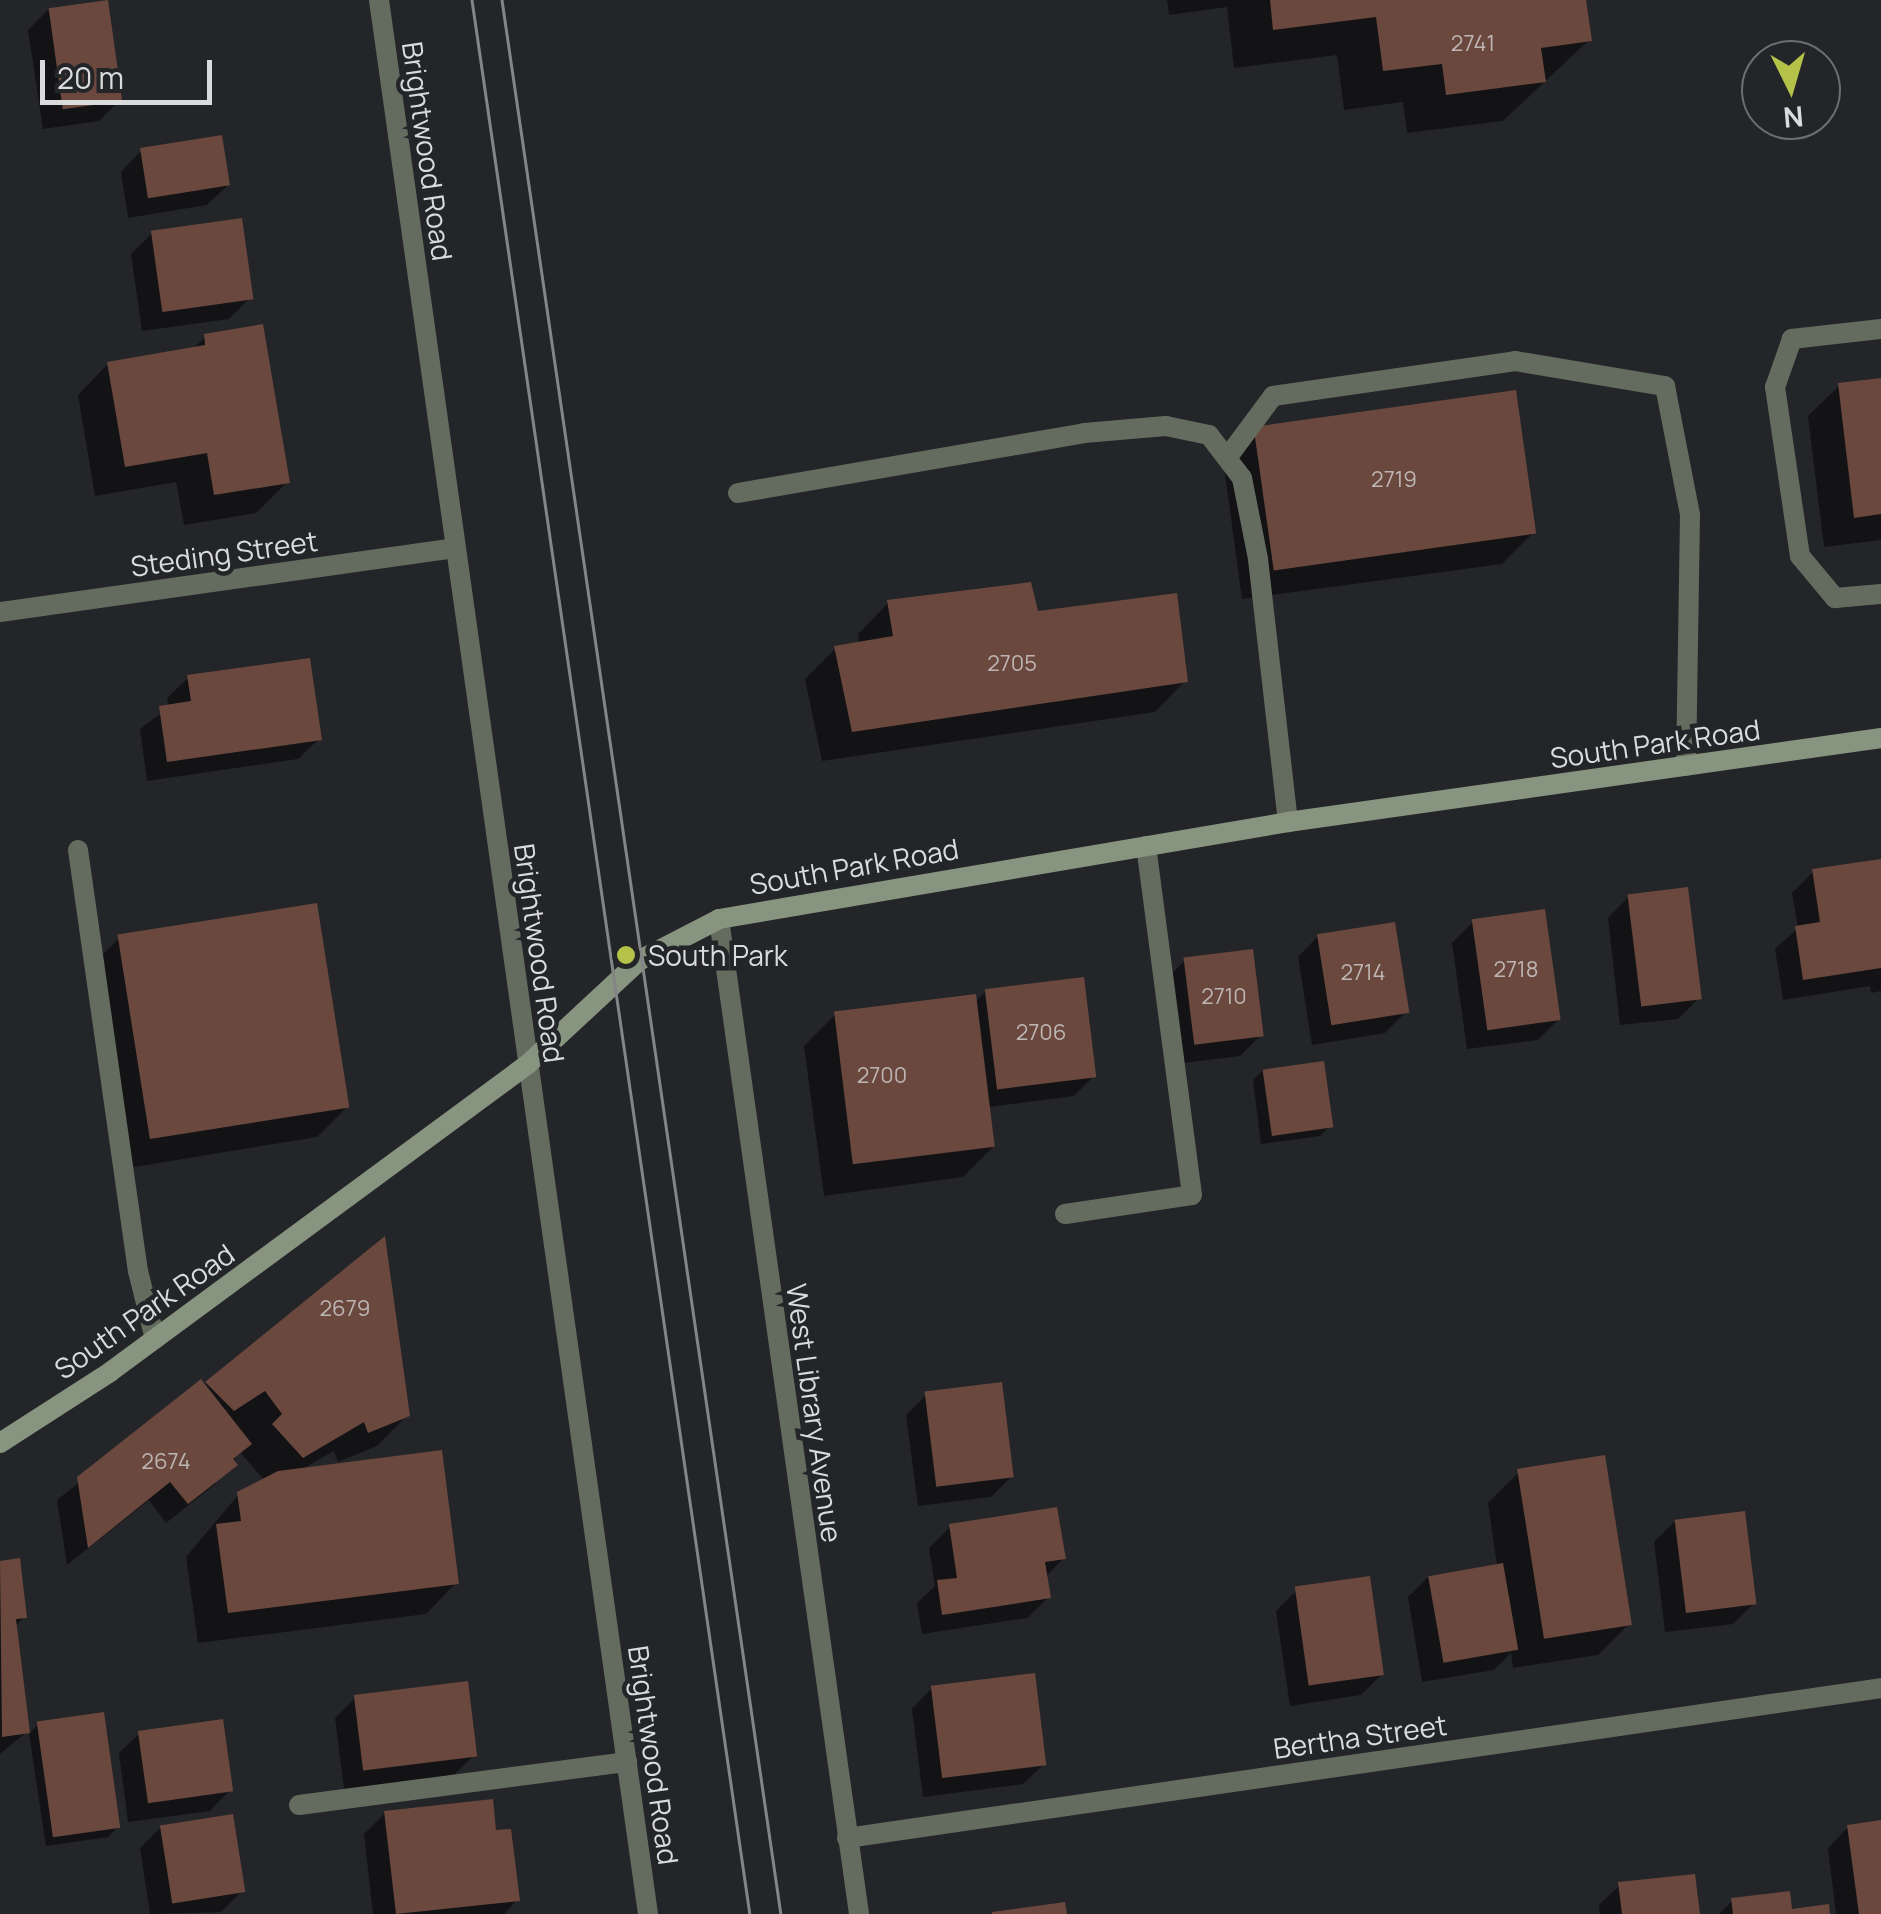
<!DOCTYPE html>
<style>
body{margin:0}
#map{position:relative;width:1881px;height:1914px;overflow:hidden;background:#242528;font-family:Manrope,sans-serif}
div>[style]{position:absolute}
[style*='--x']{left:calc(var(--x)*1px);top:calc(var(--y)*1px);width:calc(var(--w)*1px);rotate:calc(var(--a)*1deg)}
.shadow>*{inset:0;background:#0007}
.building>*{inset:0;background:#6a483e;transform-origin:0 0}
.service>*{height:20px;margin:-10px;padding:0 10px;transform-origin:10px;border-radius:10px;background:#646c5f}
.minor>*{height:20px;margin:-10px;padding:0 10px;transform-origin:10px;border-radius:10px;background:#646c5f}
.tertiary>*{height:20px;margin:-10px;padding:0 10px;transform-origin:10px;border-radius:10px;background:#646c5f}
.secondary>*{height:20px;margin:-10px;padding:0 10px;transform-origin:10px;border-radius:10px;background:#87947f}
.tram>*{height:2.5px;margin:-1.25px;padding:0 1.25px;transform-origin:1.25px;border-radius:1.25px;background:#848587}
.dots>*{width:28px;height:28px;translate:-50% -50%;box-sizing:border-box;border:5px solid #242528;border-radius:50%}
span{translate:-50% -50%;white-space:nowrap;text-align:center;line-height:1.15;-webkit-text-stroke:9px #242528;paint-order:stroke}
.number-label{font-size:22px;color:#beb6b4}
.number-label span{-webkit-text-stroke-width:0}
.street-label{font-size:28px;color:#dadbdc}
.poi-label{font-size:28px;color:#dadbdc}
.left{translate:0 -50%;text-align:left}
.north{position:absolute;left:1741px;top:40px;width:100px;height:100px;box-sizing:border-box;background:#242528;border:2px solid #6d6e70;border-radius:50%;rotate:175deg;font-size:28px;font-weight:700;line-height:40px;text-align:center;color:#dadbdc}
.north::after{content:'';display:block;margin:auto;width:35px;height:45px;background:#b5c249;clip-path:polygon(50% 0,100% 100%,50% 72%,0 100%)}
.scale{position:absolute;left:40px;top:60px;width:172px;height:45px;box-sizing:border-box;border:5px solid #dadbdc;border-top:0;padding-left:12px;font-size:30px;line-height:35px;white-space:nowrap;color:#dadbdc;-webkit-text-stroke:8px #242528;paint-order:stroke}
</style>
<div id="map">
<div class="shadow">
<div style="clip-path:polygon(1167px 0,1584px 0,1589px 40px,1503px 121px,1407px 133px,1403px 102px,1344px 110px,1337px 55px,1234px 68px,1227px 7px,1169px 15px)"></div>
<div style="clip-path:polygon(49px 9px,120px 100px,99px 121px,43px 129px,28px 30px)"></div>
<div style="clip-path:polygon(141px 151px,228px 185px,207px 205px,128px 218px,121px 172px)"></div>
<div style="clip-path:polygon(152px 233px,250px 298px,229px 319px,142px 331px,131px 254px)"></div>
<div style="clip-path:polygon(205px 337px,287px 482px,256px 513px,184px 525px,176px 482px,95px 496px,78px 395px,108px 364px,192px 350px)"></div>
<div style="clip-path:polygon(1881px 380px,1881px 540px,1824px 547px,1808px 416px,1839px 386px)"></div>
<div style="clip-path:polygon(1254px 428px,1533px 533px,1502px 564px,1242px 599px,1223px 459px)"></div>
<div style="clip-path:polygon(888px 603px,1036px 614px,1185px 681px,1155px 712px,822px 761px,805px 679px,836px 648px,859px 644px,858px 634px)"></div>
<div style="clip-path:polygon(188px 678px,319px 739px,298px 759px,147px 781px,140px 729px,169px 707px,167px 698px)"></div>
<div style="clip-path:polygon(1881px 861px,1881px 991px,1871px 993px,1870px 986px,1783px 1000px,1775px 949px,1798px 928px,1792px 893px,1813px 872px)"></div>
<div style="clip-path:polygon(1628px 897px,1699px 998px,1678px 1019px,1620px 1025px,1608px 918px)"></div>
<div style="clip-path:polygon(1473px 922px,1559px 1019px,1538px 1040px,1467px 1049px,1452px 943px)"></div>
<div style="clip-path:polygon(1318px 936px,1406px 1012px,1385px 1033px,1312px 1045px,1298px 957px)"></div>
<div style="clip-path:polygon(119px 938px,348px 1106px,317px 1137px,122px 1169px,89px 969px)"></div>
<div style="clip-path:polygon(1185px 960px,1261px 1035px,1240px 1056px,1175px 1064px,1165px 981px)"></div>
<div style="clip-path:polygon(986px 991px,1094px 1076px,1074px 1096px,989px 1107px,994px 1146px,963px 1177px,824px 1196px,804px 1046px,835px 1015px,975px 1002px)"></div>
<div style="clip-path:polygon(1263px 1070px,1330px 1126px,1320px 1136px,1261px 1144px,1253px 1080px)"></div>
<div style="clip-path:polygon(383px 1241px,408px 1415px,377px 1446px,338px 1462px,334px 1451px,299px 1471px,456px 1583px,426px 1614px,198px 1643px,186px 1557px,239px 1494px,265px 1481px,240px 1452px,214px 1485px,166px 1523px,149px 1500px,67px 1565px,57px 1500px)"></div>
<div style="clip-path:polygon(927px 1394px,1012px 1476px,991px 1497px,918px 1506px,906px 1415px)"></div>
<div style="clip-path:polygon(1519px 1472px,1629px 1624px,1598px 1655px,1513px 1668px,1511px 1653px,1494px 1670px,1422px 1682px,1408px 1597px,1429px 1576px,1497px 1566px,1488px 1503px)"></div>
<div style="clip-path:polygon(1675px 1521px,1754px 1603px,1733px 1624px,1665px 1632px,1654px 1542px)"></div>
<div style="clip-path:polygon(950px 1527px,1063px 1559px,1045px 1577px,1048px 1598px,1027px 1618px,922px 1634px,917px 1603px,935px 1586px,929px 1548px)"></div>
<div style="clip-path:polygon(18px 1561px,25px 1617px,14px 1627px,27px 1732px,0 1754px,0 1564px)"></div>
<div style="clip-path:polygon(1297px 1590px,1382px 1674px,1361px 1695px,1290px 1706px,1276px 1611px)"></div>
<div style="clip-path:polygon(932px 1688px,1044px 1764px,1023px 1784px,923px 1797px,912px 1709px)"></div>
<div style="clip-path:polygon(356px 1697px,474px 1755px,454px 1775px,344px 1789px,335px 1718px)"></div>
<div style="clip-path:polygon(38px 1724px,118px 1827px,108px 1837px,46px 1846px,29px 1734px)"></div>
<div style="clip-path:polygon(140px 1733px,230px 1790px,210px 1811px,128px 1822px,119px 1753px)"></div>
<div style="clip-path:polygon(385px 1813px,494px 1833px,517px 1900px,504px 1914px,373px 1914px,364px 1834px)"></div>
<div style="clip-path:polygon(1881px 1823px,1881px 1914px,1836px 1914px,1828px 1848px,1848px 1827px)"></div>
<div style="clip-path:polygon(161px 1827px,242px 1891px,221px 1912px,150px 1914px,140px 1848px)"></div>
<div style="clip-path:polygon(1620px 1885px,1697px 1914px,1600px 1914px,1599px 1905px)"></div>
<div style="clip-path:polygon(1732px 1901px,1790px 1911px,1828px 1914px,1719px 1914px)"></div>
</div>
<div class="building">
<div style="left:108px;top:0;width:102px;height:60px;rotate:82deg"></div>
<div style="clip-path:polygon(1270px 0,1586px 0,1592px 41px,1541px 48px,1546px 82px,1446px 95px,1442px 64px,1383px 71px,1376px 17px,1273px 30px)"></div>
<div style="left:222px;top:135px;width:51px;height:83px;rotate:81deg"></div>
<div style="left:242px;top:218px;width:82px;height:92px;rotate:82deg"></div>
<div style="clip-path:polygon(263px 324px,290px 483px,214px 495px,207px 453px,125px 467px,107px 362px,205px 345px,204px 334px)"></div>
<div style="clip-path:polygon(1881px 378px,1881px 514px,1854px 518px,1838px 383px)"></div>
<div style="left:1516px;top:390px;width:145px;height:265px;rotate:82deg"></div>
<div style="clip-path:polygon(1031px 582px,1038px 611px,1177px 593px,1188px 682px,852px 732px,834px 646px,893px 636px,887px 600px)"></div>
<div style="clip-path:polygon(310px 658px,322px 740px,167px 762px,159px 706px,191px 701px,187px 675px)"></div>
<div style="clip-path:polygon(1881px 859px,1881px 968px,1803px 980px,1795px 926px,1820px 922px,1812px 869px)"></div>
<div style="left:1688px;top:887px;width:113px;height:61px;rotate:83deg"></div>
<div style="left:317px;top:903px;width:207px;height:202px;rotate:81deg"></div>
<div style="left:1545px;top:909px;width:112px;height:74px;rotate:82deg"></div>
<div style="left:1395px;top:922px;width:92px;height:79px;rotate:81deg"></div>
<div style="left:1253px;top:949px;width:88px;height:70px;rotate:83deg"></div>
<div style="left:1084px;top:977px;width:101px;height:100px;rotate:83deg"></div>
<div style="left:976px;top:994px;width:154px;height:143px;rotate:83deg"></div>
<div style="left:1324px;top:1061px;width:67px;height:62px;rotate:82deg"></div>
<div style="clip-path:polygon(385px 1236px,410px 1416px,368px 1433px,364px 1422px,303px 1458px,272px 1424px,282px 1414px,265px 1391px,234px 1411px,205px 1382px)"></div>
<div style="clip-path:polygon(201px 1379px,252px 1444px,233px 1459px,238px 1465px,188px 1504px,170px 1482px,88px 1548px,77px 1477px)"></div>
<div style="left:1002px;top:1382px;width:96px;height:78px;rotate:83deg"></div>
<div style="clip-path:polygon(442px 1450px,459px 1584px,228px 1613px,216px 1524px,241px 1521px,237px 1492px,278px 1471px)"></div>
<div style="left:1605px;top:1455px;width:172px;height:89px;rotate:81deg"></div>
<div style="clip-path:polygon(1057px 1507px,1066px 1559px,1045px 1562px,1051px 1598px,942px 1615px,937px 1580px,957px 1578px,949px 1524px)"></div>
<div style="left:1745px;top:1511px;width:94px;height:71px;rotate:83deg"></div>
<div style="clip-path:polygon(20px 1558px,27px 1618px,16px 1619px,30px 1733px,2px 1737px,0 1561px)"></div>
<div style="left:1503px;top:1563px;width:88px;height:76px;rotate:80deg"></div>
<div style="left:1370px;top:1576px;width:100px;height:76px;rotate:82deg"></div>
<div style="left:1035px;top:1673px;width:93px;height:105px;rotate:83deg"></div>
<div style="left:468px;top:1681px;width:76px;height:115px;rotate:83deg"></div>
<div style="left:104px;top:1712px;width:117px;height:68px;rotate:82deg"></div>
<div style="left:223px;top:1719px;width:73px;height:86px;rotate:82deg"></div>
<div style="clip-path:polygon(493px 1799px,496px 1830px,511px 1829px,520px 1901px,396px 1914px,384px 1811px)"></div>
<div style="left:233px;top:1814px;width:79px;height:74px;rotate:81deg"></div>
<div style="clip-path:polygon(1881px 1820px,1881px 1914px,1859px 1914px,1847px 1825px)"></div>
<div style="clip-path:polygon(1695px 1874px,1700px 1914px,1622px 1914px,1618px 1882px)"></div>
<div style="clip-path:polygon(1790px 1891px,1792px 1909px,1829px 1904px,1830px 1914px,1733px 1914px,1731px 1898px)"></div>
<div style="clip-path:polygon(1065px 1902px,1067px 1914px,992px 1914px,992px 1912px)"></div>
</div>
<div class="service">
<div style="--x:1881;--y:329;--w:90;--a:173.6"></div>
<div style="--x:1792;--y:339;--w:51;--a:109.5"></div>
<div style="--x:1775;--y:387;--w:171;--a:81.6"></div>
<div style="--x:1800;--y:556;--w:55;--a:50.2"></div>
<div style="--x:1835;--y:598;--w:46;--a:-5"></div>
<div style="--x:1227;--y:458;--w:77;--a:-53.4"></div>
<div style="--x:1273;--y:396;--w:245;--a:-8.2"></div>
<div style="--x:1515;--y:361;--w:152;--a:9.5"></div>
<div style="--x:1665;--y:386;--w:131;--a:79"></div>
<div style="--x:1690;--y:515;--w:251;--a:90.9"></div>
<div style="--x:738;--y:493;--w:351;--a:-9.8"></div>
<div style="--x:1084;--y:433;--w:82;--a:-4.9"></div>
<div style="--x:1166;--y:426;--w:44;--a:11.8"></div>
<div style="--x:1209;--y:435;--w:54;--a:52.5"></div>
<div style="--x:1242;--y:478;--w:83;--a:78.8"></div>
<div style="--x:1258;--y:559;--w:265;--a:83.5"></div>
<div style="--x:78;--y:850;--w:425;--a:81.9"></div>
<div style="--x:138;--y:1271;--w:70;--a:76"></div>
<div style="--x:1065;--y:1214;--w:128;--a:-8.5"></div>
<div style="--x:1192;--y:1195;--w:352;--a:-97.5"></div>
<div style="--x:299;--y:1805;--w:331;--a:-7.5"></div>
</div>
<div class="minor">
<div style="--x:0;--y:612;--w:459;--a:-8"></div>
<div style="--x:847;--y:1838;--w:1045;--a:-8.25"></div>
</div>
<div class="tertiary">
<div style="--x:379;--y:0;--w:1933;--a:82"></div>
<div style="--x:719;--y:919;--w:1005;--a:81.99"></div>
</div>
<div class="secondary">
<div style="--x:0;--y:1443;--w:131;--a:-32.8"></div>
<div style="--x:110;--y:1372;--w:519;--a:-36.38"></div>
<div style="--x:528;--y:1064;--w:153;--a:-42.9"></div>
<div style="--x:640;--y:960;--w:89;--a:-27.4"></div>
<div style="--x:719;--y:919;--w:577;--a:-9.67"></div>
<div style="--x:1288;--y:822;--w:599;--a:-8.06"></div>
</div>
<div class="tram">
<div style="--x:472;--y:0;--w:1934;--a:81.74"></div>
<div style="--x:502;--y:0;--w:1934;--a:81.71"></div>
</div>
<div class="dots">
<div style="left:626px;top:955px;background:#b5c249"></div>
</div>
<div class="number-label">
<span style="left:1473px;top:44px">2741</span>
<span style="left:1394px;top:480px">2719</span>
<span style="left:1012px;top:664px">2705</span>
<span style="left:1516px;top:970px">2718</span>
<span style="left:1363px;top:973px">2714</span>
<span style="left:1224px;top:997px">2710</span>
<span style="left:1041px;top:1033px">2706</span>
<span style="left:882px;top:1076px">2700</span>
<span style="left:345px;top:1309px">2679</span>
<span style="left:166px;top:1462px">2674</span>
</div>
<div class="street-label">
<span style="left:428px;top:151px;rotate:82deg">Brightwood Road</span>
<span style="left:224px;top:553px;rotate:-8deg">Steding Street</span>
<span style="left:1655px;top:743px;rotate:-8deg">South Park Road</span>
<span style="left:854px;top:866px;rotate:-10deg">South Park Road</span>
<span style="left:540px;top:953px;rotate:82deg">Brightwood Road</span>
<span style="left:144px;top:1311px;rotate:-35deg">South Park Road</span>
<span style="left:815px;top:1413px;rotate:82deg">West Library Avenue</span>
<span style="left:1360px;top:1736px;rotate:-8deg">Bertha Street</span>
<span style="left:654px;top:1755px;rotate:82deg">Brightwood Road</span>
</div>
<div class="poi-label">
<span class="left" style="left:648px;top:955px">South Park</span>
</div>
<div class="north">N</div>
<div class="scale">20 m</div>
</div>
